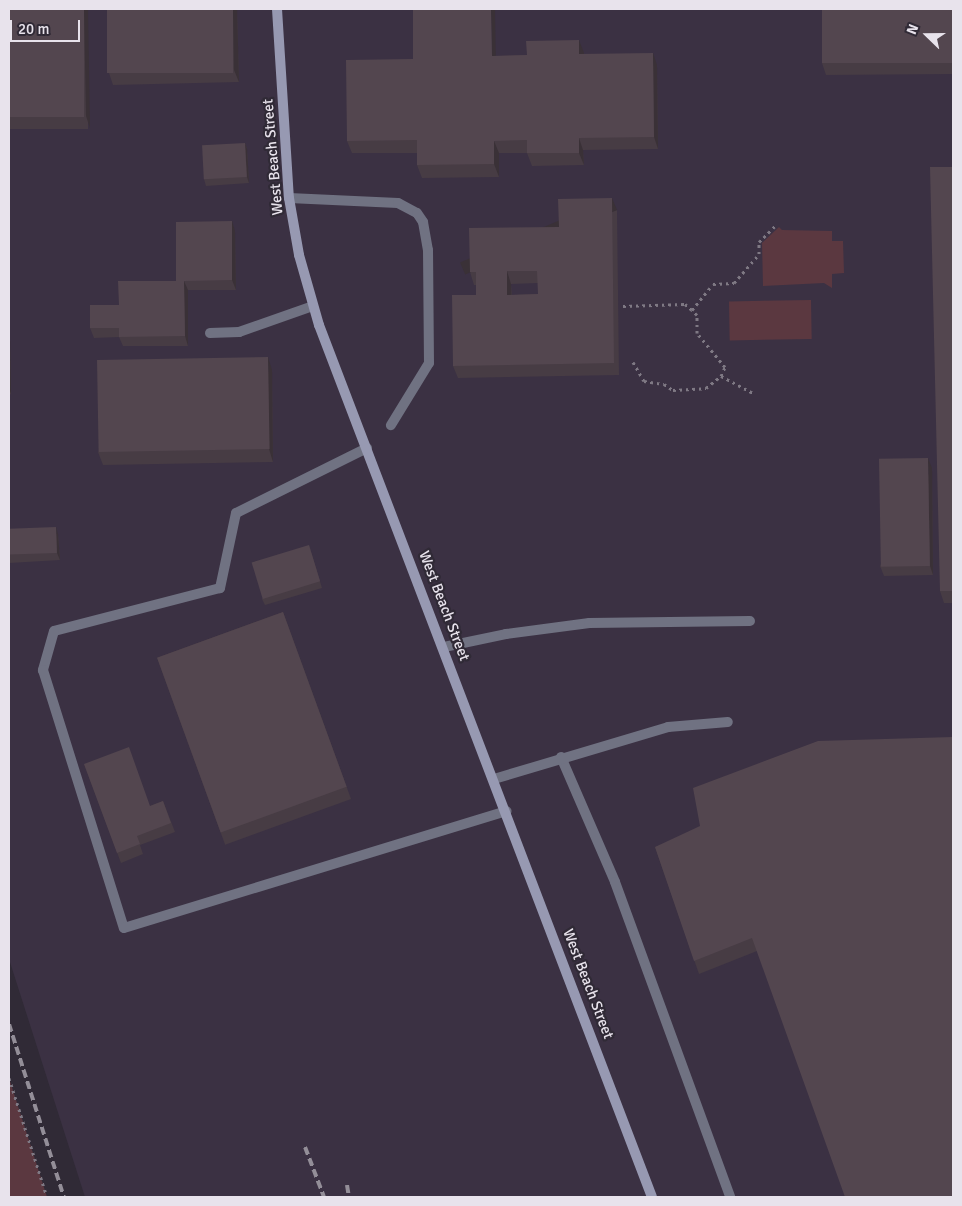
<!DOCTYPE html>
<style>
body{margin:0}
#map{position:relative;width:962px;height:1206px;overflow:hidden;background:#302a36;font-family:Signika,sans-serif}
div>[style]{position:absolute}
[style*='--x']{left:calc(var(--x)*1px);top:calc(var(--y)*1px);width:calc(var(--w)*1px);rotate:calc(var(--a)*1deg)}
.built>*{inset:0;background:#3b3143}
.green>*{inset:0;background:#5b3840;transform-origin:0 0}
.path>*{height:3px;margin-top:-1.5px;transform-origin:0;background:repeating-linear-gradient(90deg,#7f7984 0 2.5px,transparent 0 6.5px)}
.service>*{height:10px;margin:-5px;padding:0 5px;transform-origin:5px;border-radius:5px;background:#707282}
.secondary>*{height:10px;margin:-5px;padding:0 5px;transform-origin:5px;border-radius:5px;background:#9799b2}
.rail>*{height:4px;margin-top:-2px;transform-origin:0;background:repeating-linear-gradient(90deg,#938e98 0 8px,transparent 0 12px)}
.wall>*{inset:0;background:#473c44;transform-origin:0 0}
.shaded-wall>*{inset:0;background:#3a3137;transform-origin:0 0}
.building>*{inset:0;background:#53464f;transform-origin:0 0}
span{translate:-50% -50%;white-space:nowrap;text-align:center;line-height:1.15;-webkit-text-stroke:4.5px #302a36;paint-order:stroke}
.street-label{font-size:15px;color:#e8e3ec}
.frame{position:absolute;inset:0;border:10px solid #e8e3ec;pointer-events:none}
.north{position:absolute;left:902px;top:10px;width:50px;height:50px;-webkit-text-stroke:4px #302a36;paint-order:stroke;rotate:292deg;font-size:14px;font-weight:700;line-height:20px;text-align:center;color:#e8e3ec}
.north::after{content:'';display:block;margin:auto;width:18px;height:22px;background:#e8e3ec;clip-path:polygon(50% 0,100% 100%,50% 72%,0 100%)}
.scale{position:absolute;left:10px;top:20px;width:70px;height:22px;box-sizing:border-box;border:2px solid #e8e3ec;border-top:0;padding-left:6px;font-size:15px;line-height:18px;white-space:nowrap;color:#e8e3ec;-webkit-text-stroke:4px #302a36;paint-order:stroke}
</style>
<div id="map">
<div class="built">
<div style="clip-path:polygon(9px 9px,953px 9px,953px 1197px,85px 1197px,9px 959px)"></div>
</div>
<div class="green">
<div style="clip-path:polygon(779px 227px,782px 230px,832px 231px,832px 241px,843px 241px,844px 273px,832px 274px,832px 288px,824px 283px,763px 286px,762px 243px)"></div>
<div style="left:811px;top:300px;width:39px;height:82px;rotate:89deg"></div>
<div style="clip-path:polygon(9px 1078px,40px 1175px,47px 1197px,9px 1197px)"></div>
</div>
<div class="path">
<div style="--x:623;--y:306;--w:62;--a:-1.8"></div>
<div style="--x:685;--y:304;--w:9;--a:41"></div>
<div style="--x:692;--y:310;--w:33;--a:-51"></div>
<div style="--x:713;--y:284;--w:21;--a:-3"></div>
<div style="--x:734;--y:283;--w:38;--a:-49"></div>
<div style="--x:759;--y:254;--w:12;--a:-90"></div>
<div style="--x:759;--y:242;--w:25;--a:-45"></div>
<div style="--x:633;--y:362;--w:22;--a:60"></div>
<div style="--x:644;--y:381;--w:20;--a:9"></div>
<div style="--x:664;--y:384;--w:11;--a:34"></div>
<div style="--x:673;--y:390;--w:33;--a:-3"></div>
<div style="--x:706;--y:388;--w:19;--a:-39"></div>
<div style="--x:721;--y:376;--w:10;--a:-66"></div>
<div style="--x:725;--y:367;--w:44;--a:-129.5"></div>
<div style="--x:697;--y:333;--w:18;--a:-90"></div>
<div style="--x:697;--y:315;--w:7;--a:-135"></div>
<div style="--x:721;--y:376;--w:38;--a:28"></div>
<div style="--x:9;--y:1078;--w:125;--a:72.3"></div>
</div>
<div class="service">
<div style="--x:289;--y:198;--w:109;--a:2.6"></div>
<div style="--x:398;--y:203;--w:21;--a:28"></div>
<div style="--x:417;--y:213;--w:11;--a:56"></div>
<div style="--x:423;--y:222;--w:28;--a:80"></div>
<div style="--x:428;--y:250;--w:113;--a:89.5"></div>
<div style="--x:429;--y:363;--w:73;--a:121.5"></div>
<div style="--x:210;--y:333;--w:29;--a:-2"></div>
<div style="--x:239;--y:332;--w:78;--a:-19.4"></div>
<div style="--x:367;--y:448;--w:146;--a:153.6"></div>
<div style="--x:236;--y:513;--w:77;--a:102"></div>
<div style="--x:220;--y:588;--w:171;--a:165.5"></div>
<div style="--x:54;--y:631;--w:41;--a:105.8"></div>
<div style="--x:43;--y:670;--w:270;--a:72.6"></div>
<div style="--x:124;--y:928;--w:400;--a:-17"></div>
<div style="--x:444;--y:647;--w:63;--a:-11.8"></div>
<div style="--x:506;--y:634;--w:84;--a:-7.5"></div>
<div style="--x:589;--y:623;--w:161;--a:-0.7"></div>
<div style="--x:561;--y:757;--w:136;--a:66.6"></div>
<div style="--x:615;--y:882;--w:335;--a:69.9"></div>
<div style="--x:494;--y:779;--w:182;--a:-16.6"></div>
<div style="--x:668;--y:727;--w:60;--a:-4.8"></div>
</div>
<div class="secondary">
<div style="--x:277;--y:9;--w:189;--a:86.4"></div>
<div style="--x:289;--y:198;--w:58;--a:80"></div>
<div style="--x:299;--y:255;--w:73;--a:74.1"></div>
<div style="--x:319;--y:325;--w:933;--a:69.1"></div>
</div>
<div class="rail">
<div style="--x:9;--y:1024;--w:182;--a:72.4"></div>
<div style="--x:305;--y:1147;--w:53;--a:69.2"></div>
<div style="--x:347;--y:1185;--w:12;--a:81"></div>
</div>
<div class="wall">
<div style="left:9px;top:9px;width:79px;height:120px"></div>
<div style="clip-path:polygon(107px 9px,237px 9px,239px 82px,113px 85px,109px 73px)"></div>
<div style="clip-path:polygon(953px 9px,953px 74px,826px 75px,822px 63px)"></div>
<div style="clip-path:polygon(584px 53px,584px 54px,657px 65px,658px 149px,583px 150px,584px 165px,532px 166px,527px 153px,499px 153px,499px 177px,422px 178px,417px 165px,417px 153px,352px 153px,347px 141px,413px 59px)"></div>
<div style="clip-path:polygon(245px 143px,247px 149px,249px 183px,206px 186px,204px 179px)"></div>
<div style="clip-path:polygon(953px 167px,953px 603px,944px 603px,940px 591px)"></div>
<div style="clip-path:polygon(evenodd,617px 210px,619px 375px,458px 378px,453px 366px,476px 295px,476px 285px,474px 285px,470px 272px,559px 227px,617px 210px,538px 283px,538px 294px,512px 295px,511px 284px,538px 283px)"></div>
<div style="clip-path:polygon(235px 231px,236px 290px,188px 290px,188px 346px,123px 346px,119px 337px,94px 338px,90px 328px,119px 305px,176px 281px)"></div>
<div style="clip-path:polygon(9px 335px,10px 340px,11px 394px,9px 395px)"></div>
<div style="clip-path:polygon(272px 370px,273px 462px,103px 465px,98px 452px)"></div>
<div style="clip-path:polygon(932px 468px,933px 575px,884px 576px,880px 566px)"></div>
<div style="clip-path:polygon(9px 530px,58px 534px,60px 560px,9px 563px)"></div>
<div style="clip-path:polygon(311px 552px,322px 588px,265px 605px,262px 599px)"></div>
<div style="left:283px;top:612px;width:199px;height:134px;rotate:70deg"></div>
<div style="clip-path:polygon(953px 737px,757px 951px,699px 974px,655px 847px)"></div>
<div style="clip-path:polygon(84px 764px,150px 806px,163px 801px,175px 832px,140px 845px,143px 854px,121px 863px)"></div>
</div>
<div class="shaded-wall">
<div style="clip-path:polygon(84px 9px,88px 9px,90px 128px,86px 116px)"></div>
<div style="clip-path:polygon(233px 9px,237px 9px,239px 82px,234px 70px)"></div>
<div style="clip-path:polygon(491px 9px,495px 9px,496px 68px,492px 56px)"></div>
<div style="clip-path:polygon(579px 40px,584px 53px,584px 67px,579px 54px)"></div>
<div style="clip-path:polygon(653px 53px,657px 65px,658px 149px,654px 137px)"></div>
<div style="clip-path:polygon(579px 138px,583px 150px,584px 165px,579px 153px)"></div>
<div style="clip-path:polygon(494px 141px,499px 153px,499px 177px,494px 164px)"></div>
<div style="clip-path:polygon(245px 143px,247px 149px,249px 183px,247px 177px)"></div>
<div style="left:612px;top:198px;width:13px;height:165px;rotate:67deg"></div>
<div style="clip-path:polygon(232px 221px,235px 231px,236px 290px,232px 280px)"></div>
<div style="clip-path:polygon(507px 271px,511px 284px,512px 308px,507px 295px)"></div>
<div style="clip-path:polygon(184px 281px,188px 290px,188px 346px,185px 336px)"></div>
<div style="clip-path:polygon(9px 335px,10px 340px,11px 394px,9px 388px)"></div>
<div style="clip-path:polygon(268px 357px,272px 370px,273px 462px,269px 449px)"></div>
<div style="clip-path:polygon(928px 458px,932px 468px,933px 575px,930px 566px)"></div>
<div style="clip-path:polygon(56px 527px,58px 534px,60px 560px,57px 553px)"></div>
</div>
<div class="building">
<div style="left:9px;top:9px;width:75px;height:108px"></div>
<div style="left:107px;top:9px;width:126px;height:64px"></div>
<div style="clip-path:polygon(413px 9px,491px 9px,492px 56px,527px 55px,526px 41px,579px 40px,579px 54px,653px 53px,654px 137px,579px 138px,579px 153px,527px 153px,527px 140px,494px 141px,494px 164px,417px 165px,417px 140px,347px 141px,346px 60px,413px 59px)"></div>
<div style="left:822px;top:9px;width:131px;height:54px"></div>
<div style="left:245px;top:143px;width:34px;height:43px;rotate:87deg"></div>
<div style="clip-path:polygon(930px 167px,953px 167px,953px 591px,940px 591px)"></div>
<div style="clip-path:polygon(evenodd,612px 198px,614px 363px,453px 366px,452px 295px,476px 295px,476px 272px,470px 272px,469px 228px,559px 227px,558px 199px,612px 198px,507px 271px,537px 271px,538px 294px,507px 295px,507px 271px)"></div>
<div style="clip-path:polygon(232px 221px,232px 280px,184px 281px,185px 336px,119px 337px,119px 328px,90px 328px,90px 305px,119px 305px,118px 281px,176px 281px,176px 222px)"></div>
<div style="left:268px;top:357px;width:92px;height:171px;rotate:89deg"></div>
<div style="left:928px;top:458px;width:108px;height:49px;rotate:89deg"></div>
<div style="left:56px;top:527px;width:26px;height:47px;rotate:88deg"></div>
<div style="left:309px;top:545px;width:38px;height:60px;rotate:73deg"></div>
<div style="left:283px;top:612px;width:186px;height:134px;rotate:70deg"></div>
<div style="clip-path:polygon(953px 737px,953px 1197px,845px 1197px,752px 938px,694px 961px,655px 847px,700px 826px,693px 788px,818px 741px)"></div>
<div style="clip-path:polygon(129px 747px,150px 806px,163px 801px,171px 823px,137px 836px,140px 844px,117px 853px,84px 764px)"></div>
</div>
<div class="street-label">
<span style="left:273px;top:157px;rotate:-95deg">West Beach Street</span>
<span style="left:444px;top:606px;rotate:69deg">West Beach Street</span>
<span style="left:588px;top:984px;rotate:69deg">West Beach Street</span>
</div>
<div class="frame"></div>
<div class="north">N</div>
<div class="scale">20 m</div>
</div>
